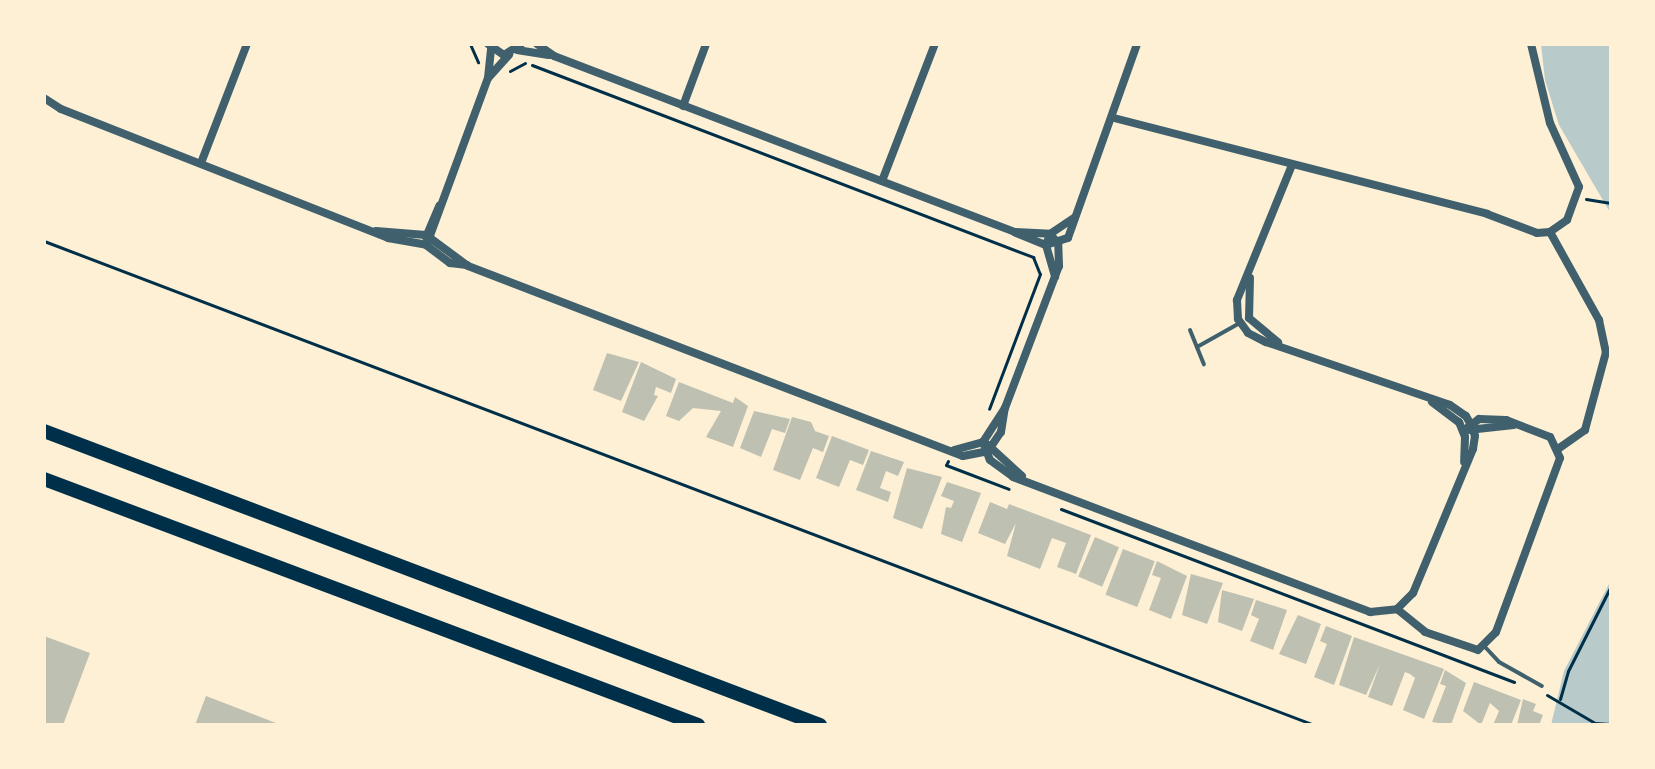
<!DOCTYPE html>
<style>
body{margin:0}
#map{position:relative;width:1655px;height:769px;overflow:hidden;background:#fdf0d5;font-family:"Titillium Web",sans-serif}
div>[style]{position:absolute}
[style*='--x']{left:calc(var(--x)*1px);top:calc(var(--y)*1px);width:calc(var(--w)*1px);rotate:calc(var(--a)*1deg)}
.green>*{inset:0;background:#b9caca}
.building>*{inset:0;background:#bec0b2;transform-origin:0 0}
.path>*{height:3px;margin:-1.5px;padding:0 1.5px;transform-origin:1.5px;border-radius:1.5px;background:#003049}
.service>*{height:4px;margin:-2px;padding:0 2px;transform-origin:2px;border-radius:2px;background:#3f606c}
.minor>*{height:8px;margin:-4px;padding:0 4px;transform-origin:4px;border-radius:4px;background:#3f606c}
.motorway>*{height:14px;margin:-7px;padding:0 7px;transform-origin:7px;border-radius:7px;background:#003049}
span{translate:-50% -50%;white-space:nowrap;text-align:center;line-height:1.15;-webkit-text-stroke:7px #fdf0d5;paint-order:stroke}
.frame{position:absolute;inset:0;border:46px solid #fdf0d5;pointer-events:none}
</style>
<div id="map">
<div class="green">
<div style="clip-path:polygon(1541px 44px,1611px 44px,1611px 214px,1559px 125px,1545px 80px)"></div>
<div style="clip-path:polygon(1611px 580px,1611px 725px,1551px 725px,1564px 671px)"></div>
</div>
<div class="building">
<div style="clip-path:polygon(607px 353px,639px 362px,621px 401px,593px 390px)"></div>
<div style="clip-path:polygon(641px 362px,676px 379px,671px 393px,656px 387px,654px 395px,658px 396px,644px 421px,622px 412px)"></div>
<div style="clip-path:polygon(679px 382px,733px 403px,735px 397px,748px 406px,733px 447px,706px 437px,721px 411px,693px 408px,679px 421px,666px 416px)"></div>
<div style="clip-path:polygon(754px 411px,790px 419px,785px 433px,772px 429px,761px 457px,740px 448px)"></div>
<div style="clip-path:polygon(792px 417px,811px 422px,815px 431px,829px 436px,823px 452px,813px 448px,800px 480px,773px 470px)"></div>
<div style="clip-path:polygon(832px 436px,869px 450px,863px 465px,850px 460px,839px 487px,816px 478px)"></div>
<div style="clip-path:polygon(871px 451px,904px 462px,898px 476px,886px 471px,880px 488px,891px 492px,888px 502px,856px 490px)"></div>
<div style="clip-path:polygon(907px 468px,942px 477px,922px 529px,893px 518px)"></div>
<div style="clip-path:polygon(947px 482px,981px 493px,962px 542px,941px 534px,946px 507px,951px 508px,954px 501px,941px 496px)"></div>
<div style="clip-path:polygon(990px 502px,1007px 509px,1009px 504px,1091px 535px,1076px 574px,1057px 567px,1066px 543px,1052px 538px,1040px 569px,1007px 556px,1016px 523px,1005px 544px,978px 533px)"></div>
<div style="left:1095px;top:537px;width:26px;height:43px;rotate:23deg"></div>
<div style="left:1123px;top:549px;width:34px;height:49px;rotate:21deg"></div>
<div style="clip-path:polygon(1157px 561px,1187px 576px,1171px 619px,1149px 610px,1161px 578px,1152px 575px)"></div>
<div style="clip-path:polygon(1191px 574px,1223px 583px,1207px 624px,1182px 615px)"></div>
<div style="clip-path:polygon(1222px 590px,1254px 599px,1242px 631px,1218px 622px)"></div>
<div style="clip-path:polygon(1256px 600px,1287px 610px,1273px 650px,1250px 641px,1259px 619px,1251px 615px)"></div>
<div style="clip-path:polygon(1298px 615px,1321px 624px,1306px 664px,1279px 654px)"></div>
<div style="clip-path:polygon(1326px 626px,1352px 636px,1334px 685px,1314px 677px,1327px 644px,1320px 641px)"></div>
<div style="clip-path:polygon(44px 636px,90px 653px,63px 725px,44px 725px)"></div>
<div style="clip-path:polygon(1354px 637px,1444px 669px,1424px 719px,1403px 710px,1415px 678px,1410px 674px,1405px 672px,1392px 706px,1368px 697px,1380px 664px,1366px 695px,1339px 685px)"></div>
<div style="clip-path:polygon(1445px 670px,1466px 683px,1451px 725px,1432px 722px,1446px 686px,1440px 684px)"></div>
<div style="clip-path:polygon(1474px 682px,1521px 700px,1511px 725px,1493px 725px,1499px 711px,1490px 703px,1481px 725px,1463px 711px)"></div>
<div style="clip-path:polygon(206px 696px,281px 725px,195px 725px)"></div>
<div style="clip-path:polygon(1523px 699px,1536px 704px,1533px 711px,1543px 715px,1539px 725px,1517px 725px)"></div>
</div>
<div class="path">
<div style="--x:470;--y:44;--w:20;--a:66"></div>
<div style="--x:532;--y:65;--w:537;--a:20.97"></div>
<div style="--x:1033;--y:257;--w:18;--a:68"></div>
<div style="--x:1040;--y:274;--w:144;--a:110.7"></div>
<div style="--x:510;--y:71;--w:17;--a:-28"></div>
<div style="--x:1586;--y:199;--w:25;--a:9"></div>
<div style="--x:44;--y:241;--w:1359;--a:20.86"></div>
<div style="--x:948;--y:461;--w:4;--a:117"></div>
<div style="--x:946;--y:465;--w:67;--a:20.9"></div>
<div style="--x:1061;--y:509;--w:485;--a:20.9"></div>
<div style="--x:1547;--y:695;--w:56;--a:30.3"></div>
<div style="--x:1595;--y:723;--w:16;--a:4"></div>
<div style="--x:1560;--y:699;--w:29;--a:-74"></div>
<div style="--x:1568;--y:671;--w:95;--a:-63.2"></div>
</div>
<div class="service">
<div style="--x:1190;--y:330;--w:37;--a:68"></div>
<div style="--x:1197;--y:347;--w:49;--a:-29.2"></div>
<div style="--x:1486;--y:648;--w:19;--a:47"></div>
<div style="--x:1499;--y:662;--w:49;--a:29.2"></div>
</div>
<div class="minor">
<div style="--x:488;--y:44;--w:19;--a:35"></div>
<div style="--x:504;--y:55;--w:20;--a:-33"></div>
<div style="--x:537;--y:44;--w:21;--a:35"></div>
<div style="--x:554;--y:56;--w:493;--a:20.9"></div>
<div style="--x:1015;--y:232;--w:35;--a:3"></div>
<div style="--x:1050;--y:234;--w:30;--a:-34"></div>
<div style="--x:1531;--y:44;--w:81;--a:76.5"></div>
<div style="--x:1550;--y:123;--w:70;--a:65.6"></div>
<div style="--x:1579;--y:187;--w:35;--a:110"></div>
<div style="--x:1567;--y:220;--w:21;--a:145"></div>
<div style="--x:517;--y:50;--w:32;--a:9"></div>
<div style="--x:489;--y:77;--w:30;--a:-48"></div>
<div style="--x:44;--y:98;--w:20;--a:33"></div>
<div style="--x:61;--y:109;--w:352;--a:21.5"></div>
<div style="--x:388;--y:238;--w:39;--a:10"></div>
<div style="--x:426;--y:245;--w:30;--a:37"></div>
<div style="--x:450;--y:263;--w:17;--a:7"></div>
<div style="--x:683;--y:106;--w:66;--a:-69.6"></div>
<div style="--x:1114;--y:118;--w:385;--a:14.4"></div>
<div style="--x:1487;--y:214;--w:53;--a:20.8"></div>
<div style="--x:1537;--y:233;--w:13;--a:-4"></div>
<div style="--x:1550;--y:232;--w:101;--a:60.9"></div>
<div style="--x:1599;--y:320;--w:33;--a:78"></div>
<div style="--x:1606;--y:352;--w:81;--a:105.1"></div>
<div style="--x:1585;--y:430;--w:32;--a:145"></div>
<div style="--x:201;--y:163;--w:128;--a:-68.9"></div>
<div style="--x:1292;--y:165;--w:146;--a:112.2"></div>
<div style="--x:1237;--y:300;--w:19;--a:87"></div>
<div style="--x:1238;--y:319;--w:17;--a:54"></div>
<div style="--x:1248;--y:333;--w:20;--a:27"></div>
<div style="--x:1266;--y:342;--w:194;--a:18.9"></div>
<div style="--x:1450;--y:405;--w:19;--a:35"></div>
<div style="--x:1466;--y:416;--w:10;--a:61"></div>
<div style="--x:1471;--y:425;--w:2;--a:63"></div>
<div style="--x:1472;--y:427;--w:9;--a:72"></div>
<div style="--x:1475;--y:436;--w:13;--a:99"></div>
<div style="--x:1473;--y:449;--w:156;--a:112.6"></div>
<div style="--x:1413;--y:593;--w:23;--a:135"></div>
<div style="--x:1397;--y:609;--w:36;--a:39"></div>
<div style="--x:1425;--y:632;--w:56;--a:18.8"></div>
<div style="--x:1478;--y:650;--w:25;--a:-45"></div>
<div style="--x:1496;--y:632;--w:185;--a:-69.8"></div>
<div style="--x:1560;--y:458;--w:23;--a:-115"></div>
<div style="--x:1550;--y:437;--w:47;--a:-158.9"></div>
<div style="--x:1506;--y:420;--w:27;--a:-178"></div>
<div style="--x:1479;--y:419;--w:20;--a:143"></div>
<div style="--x:882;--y:181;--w:147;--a:-68.9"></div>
<div style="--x:376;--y:231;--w:50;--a:4.6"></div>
<div style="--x:426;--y:235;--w:52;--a:36.4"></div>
<div style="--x:468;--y:266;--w:530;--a:21"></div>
<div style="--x:963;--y:456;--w:25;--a:-11"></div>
<div style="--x:988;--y:451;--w:23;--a:-56"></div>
<div style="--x:1001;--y:432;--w:24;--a:-81"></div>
<div style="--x:1016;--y:233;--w:32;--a:22"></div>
<div style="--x:1046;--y:245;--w:23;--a:-18"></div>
<div style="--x:1068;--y:238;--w:206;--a:-70.4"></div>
<div style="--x:426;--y:237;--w:34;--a:-67"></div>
<div style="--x:428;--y:241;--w:174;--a:-69.8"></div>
<div style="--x:488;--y:78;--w:29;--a:-84"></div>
<div style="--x:1250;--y:278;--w:40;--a:91.4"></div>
<div style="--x:1249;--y:318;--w:38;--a:40"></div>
<div style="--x:1432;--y:402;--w:34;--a:37"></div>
<div style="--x:1459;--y:422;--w:16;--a:68"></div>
<div style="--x:1465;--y:437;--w:25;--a:92"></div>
<div style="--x:1468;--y:430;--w:46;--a:-6.2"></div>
<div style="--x:983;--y:442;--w:19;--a:69"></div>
<div style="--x:990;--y:460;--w:29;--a:36"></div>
<div style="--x:1013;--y:477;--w:382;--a:20.7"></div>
<div style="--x:1370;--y:612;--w:27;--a:-6"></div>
<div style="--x:988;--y:445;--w:46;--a:42.4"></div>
<div style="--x:954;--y:450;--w:30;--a:-15"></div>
<div style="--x:983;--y:442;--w:40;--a:-57.1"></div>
<div style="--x:1005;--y:408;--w:152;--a:-69.2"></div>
<div style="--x:1059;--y:266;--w:23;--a:-92"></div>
<div style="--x:1058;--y:243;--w:12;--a:-132"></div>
<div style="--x:1050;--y:234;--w:12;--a:110"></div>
<div style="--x:1046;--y:245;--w:33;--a:74"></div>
</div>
<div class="motorway">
<div style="--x:44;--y:431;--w:830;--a:20.75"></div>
<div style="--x:44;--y:479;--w:699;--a:20.61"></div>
</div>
<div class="frame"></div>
</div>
